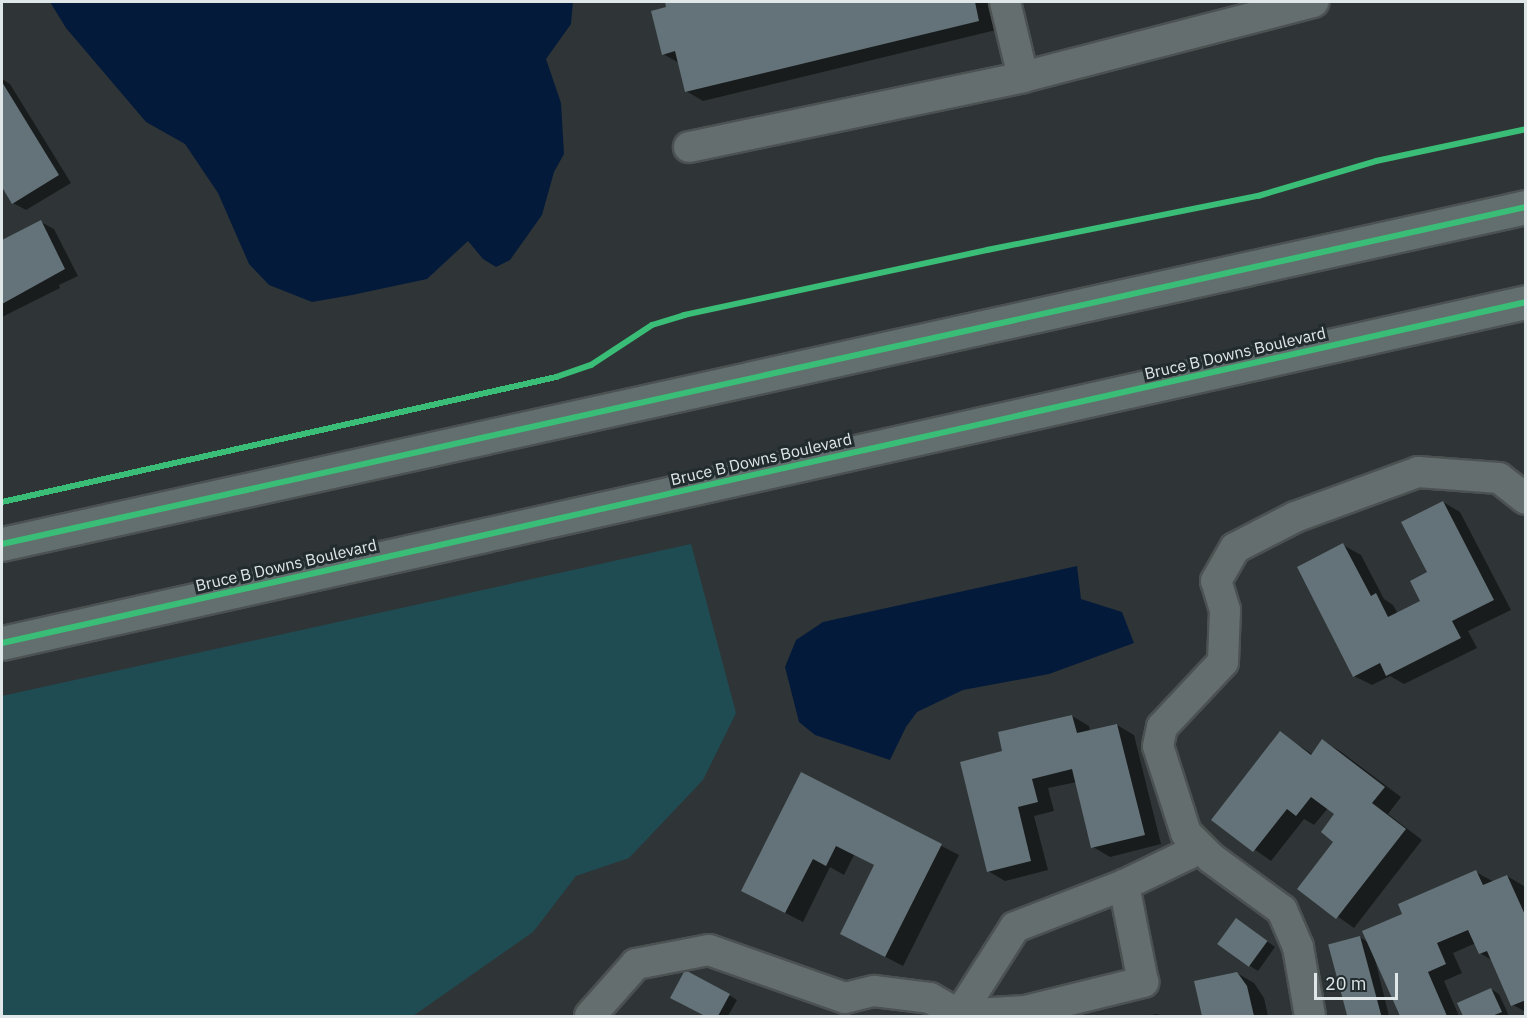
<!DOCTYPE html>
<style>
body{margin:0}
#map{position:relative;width:1527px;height:1018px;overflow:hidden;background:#2f3536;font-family:"IBM Plex Sans",sans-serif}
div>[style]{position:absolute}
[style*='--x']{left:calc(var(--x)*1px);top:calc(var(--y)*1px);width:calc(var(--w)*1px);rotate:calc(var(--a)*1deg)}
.green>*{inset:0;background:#1f4b53}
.water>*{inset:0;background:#041a3b}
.shadow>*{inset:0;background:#0007}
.building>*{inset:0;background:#647279;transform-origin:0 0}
.roads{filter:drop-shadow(2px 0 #4c5152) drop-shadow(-2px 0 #4c5152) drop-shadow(0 2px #4c5152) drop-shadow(0 -2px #4c5152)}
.minor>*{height:30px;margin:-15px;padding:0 15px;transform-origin:15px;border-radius:15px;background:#656e6e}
.major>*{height:33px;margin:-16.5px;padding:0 16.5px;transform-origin:16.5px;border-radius:16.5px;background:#626f6e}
.cycleway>*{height:6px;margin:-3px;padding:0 3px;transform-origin:3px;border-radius:3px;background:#3abd76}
span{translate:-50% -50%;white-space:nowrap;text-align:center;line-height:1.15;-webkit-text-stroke:6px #222c2e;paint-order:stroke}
.street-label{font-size:16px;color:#e0e7e8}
.frame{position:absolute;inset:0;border:3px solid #e0e7e8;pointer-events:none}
.scale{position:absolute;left:1314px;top:973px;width:84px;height:27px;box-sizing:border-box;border:3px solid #e0e7e8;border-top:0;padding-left:8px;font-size:18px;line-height:21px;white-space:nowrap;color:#e0e7e8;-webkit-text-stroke:4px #222c2e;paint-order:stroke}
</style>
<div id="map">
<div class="green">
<div style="clip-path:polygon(691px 544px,736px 713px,703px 780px,629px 858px,576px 876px,533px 932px,413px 1016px,2px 1016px,2px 696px)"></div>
</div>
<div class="water">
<div style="clip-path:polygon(50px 2px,573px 2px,571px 24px,546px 59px,561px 103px,564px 154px,554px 172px,542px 215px,510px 260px,496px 267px,483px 259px,468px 241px,427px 279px,352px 295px,312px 302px,269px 285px,249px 264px,218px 193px,185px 144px,146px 122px,66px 28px)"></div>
<div style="clip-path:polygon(1077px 566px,1081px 599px,1122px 612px,1134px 643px,1049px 674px,963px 690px,917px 712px,906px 727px,890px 760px,815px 735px,799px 722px,785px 667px,796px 640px,823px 622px)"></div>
</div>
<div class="shadow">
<div style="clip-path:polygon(667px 2px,989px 2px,996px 30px,703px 101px,686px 91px,679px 63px,663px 54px,668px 8px)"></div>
<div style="clip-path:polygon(2px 79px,10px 84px,71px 183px,26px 210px,13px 203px,2px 184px)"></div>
<div style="clip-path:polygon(41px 222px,54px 229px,78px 276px,59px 285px,60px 288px,2px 317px,2px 241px)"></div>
<div style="clip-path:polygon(1443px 502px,1460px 512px,1511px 610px,1468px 631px,1477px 648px,1404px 684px,1390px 676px,1372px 685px,1354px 676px,1343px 545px,1361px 555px,1384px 599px,1393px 605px,1398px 614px,1422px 601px)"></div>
<div style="clip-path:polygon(1072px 716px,1089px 726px,1090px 732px,1117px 725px,1134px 735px,1161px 844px,1110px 857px,1093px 847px,1077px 782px,1048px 788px,1054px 811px,1034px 816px,1048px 870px,1005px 881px,988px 871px,1004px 752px)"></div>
<div style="clip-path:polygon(1280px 733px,1312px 754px,1323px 741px,1340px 751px,1401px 797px,1388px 814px,1422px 840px,1354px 928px,1299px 889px,1335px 841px,1336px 814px,1328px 808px,1314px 825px,1304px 819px,1271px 861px,1213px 820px)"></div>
<div style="clip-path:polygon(802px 774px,959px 855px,903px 966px,841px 934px,876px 866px,854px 855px,844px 875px,830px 867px,803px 922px,760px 900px)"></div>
<div style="clip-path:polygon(1476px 872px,1494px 882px,1507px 876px,1524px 886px,1526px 890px,1526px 1012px,1513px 1005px,1493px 961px,1480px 953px,1476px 943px,1453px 953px,1462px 973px,1444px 981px,1459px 1016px,1402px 1016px,1373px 951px,1389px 1016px,1350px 1016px,1330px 945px,1360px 937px,1369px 943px,1404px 915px)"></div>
<div style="clip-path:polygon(1245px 925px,1275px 947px,1258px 971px,1250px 966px)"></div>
<div style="clip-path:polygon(1237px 973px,1254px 983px,1264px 998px,1268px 1016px,1203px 1016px,1195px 982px)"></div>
<div style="clip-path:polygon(1491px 989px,1499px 994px,1509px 1016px,1465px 1016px,1459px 1003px)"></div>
<div style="clip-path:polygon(729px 995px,737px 1000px,728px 1016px,707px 1016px,680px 1003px)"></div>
<div style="clip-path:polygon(1157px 1014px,1162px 1016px,1143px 1016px)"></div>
</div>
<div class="building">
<div style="clip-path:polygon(665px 2px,975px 2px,979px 21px,685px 92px,675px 51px,662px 55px,651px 11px,666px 7px)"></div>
<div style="clip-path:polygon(2px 82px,59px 175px,12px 204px,2px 187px)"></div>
<div style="clip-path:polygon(41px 220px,65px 269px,2px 304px,2px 240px)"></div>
<div style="clip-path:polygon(1443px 501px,1494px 600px,1452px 621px,1461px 638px,1386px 676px,1380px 663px,1353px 677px,1297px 567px,1343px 543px,1371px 596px,1376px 593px,1388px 617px,1420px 601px,1410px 581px,1427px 572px,1401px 522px)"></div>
<div style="clip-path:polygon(1072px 715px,1077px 733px,1117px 724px,1145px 835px,1091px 848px,1072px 769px,1032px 779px,1038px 802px,1018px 807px,1031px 861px,987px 872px,960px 762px,1002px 751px,998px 732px)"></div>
<div style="clip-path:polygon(1280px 731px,1311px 755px,1322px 739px,1385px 787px,1372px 803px,1406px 829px,1336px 919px,1297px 889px,1333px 842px,1321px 832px,1334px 814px,1311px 797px,1296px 816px,1287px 809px,1253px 852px,1211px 820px)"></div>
<div style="clip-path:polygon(801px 772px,942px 844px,885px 957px,840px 934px,874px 865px,836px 846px,826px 866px,813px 859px,785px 913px,741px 891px)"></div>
<div style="clip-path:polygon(1476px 870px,1483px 885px,1507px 875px,1526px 917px,1526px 1000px,1511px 1006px,1487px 951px,1479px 954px,1468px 930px,1437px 943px,1446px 964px,1428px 972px,1447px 1016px,1400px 1016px,1362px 931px,1402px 914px,1398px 904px)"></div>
<div style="left:1236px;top:918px;width:39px;height:32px;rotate:36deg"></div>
<div style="left:1360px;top:936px;width:83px;height:33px;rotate:75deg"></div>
<div style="clip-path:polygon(685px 970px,730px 994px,718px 1016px,705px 1016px,670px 998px)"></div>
<div style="clip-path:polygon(1237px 972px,1247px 986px,1254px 1016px,1202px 1016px,1194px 981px)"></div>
<div style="clip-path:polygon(1491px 988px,1502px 1012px,1492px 1016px,1463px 1016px,1457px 1003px)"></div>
</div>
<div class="roads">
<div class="minor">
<div style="--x:1005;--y:2;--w:77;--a:76.5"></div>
<div style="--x:689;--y:147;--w:341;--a:-11.8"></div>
<div style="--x:1023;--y:77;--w:300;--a:-14.5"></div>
<div style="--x:959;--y:1015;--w:66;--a:-3.5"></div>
<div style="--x:1025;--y:1011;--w:122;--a:-13.8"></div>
<div style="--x:1143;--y:982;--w:99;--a:-101.1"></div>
<div style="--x:590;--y:1016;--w:69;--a:-48.5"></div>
<div style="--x:636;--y:964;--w:74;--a:-10.9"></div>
<div style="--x:709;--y:950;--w:144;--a:19.4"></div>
<div style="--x:845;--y:998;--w:30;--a:-14"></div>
<div style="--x:874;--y:991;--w:56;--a:7.1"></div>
<div style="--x:930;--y:998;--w:34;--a:30"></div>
<div style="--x:959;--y:1015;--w:104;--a:-57.5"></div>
<div style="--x:1015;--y:927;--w:117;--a:-21.1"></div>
<div style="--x:1124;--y:885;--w:85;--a:-25.7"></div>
<div style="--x:1310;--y:1016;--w:70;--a:-99.9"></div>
<div style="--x:1298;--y:947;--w:40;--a:-113.4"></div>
<div style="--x:1282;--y:910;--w:88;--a:-143.8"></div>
<div style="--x:1211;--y:858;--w:35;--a:-135"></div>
<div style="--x:1186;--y:833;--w:91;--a:-107.8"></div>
<div style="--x:1158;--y:746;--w:19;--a:-78"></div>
<div style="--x:1162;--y:727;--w:89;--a:-46.8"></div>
<div style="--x:1223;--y:662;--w:52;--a:-87.8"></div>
<div style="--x:1225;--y:610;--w:30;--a:-107"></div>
<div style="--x:1216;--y:581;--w:38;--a:-60"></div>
<div style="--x:1235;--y:548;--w:68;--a:-27.3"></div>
<div style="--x:1295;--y:517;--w:131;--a:-20.1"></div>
<div style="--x:1418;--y:472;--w:81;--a:4.2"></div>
<div style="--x:1499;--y:478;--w:34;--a:38"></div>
</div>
<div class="major">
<div style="--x:2;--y:544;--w:1561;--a:-12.47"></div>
<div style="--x:2;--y:643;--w:1562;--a:-12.61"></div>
</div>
</div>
<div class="cycleway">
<div style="--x:2;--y:502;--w:568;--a:-12.71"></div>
<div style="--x:556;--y:377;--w:37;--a:-19"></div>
<div style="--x:591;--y:365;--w:73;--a:-33.3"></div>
<div style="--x:652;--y:325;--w:34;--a:-17"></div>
<div style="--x:684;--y:315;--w:310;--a:-12.1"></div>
<div style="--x:987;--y:250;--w:276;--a:-11.3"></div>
<div style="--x:1258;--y:196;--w:123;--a:-16.5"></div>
<div style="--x:1376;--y:161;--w:153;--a:-12"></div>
<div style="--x:2;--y:544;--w:1561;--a:-12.47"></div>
<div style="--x:2;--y:643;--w:1562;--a:-12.61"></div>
</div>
<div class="street-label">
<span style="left:1235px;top:353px;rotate:-13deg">Bruce B Downs Boulevard</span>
<span style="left:761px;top:459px;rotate:-13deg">Bruce B Downs Boulevard</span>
<span style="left:286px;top:565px;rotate:-13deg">Bruce B Downs Boulevard</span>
</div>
<div class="frame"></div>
<div class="scale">20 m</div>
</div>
